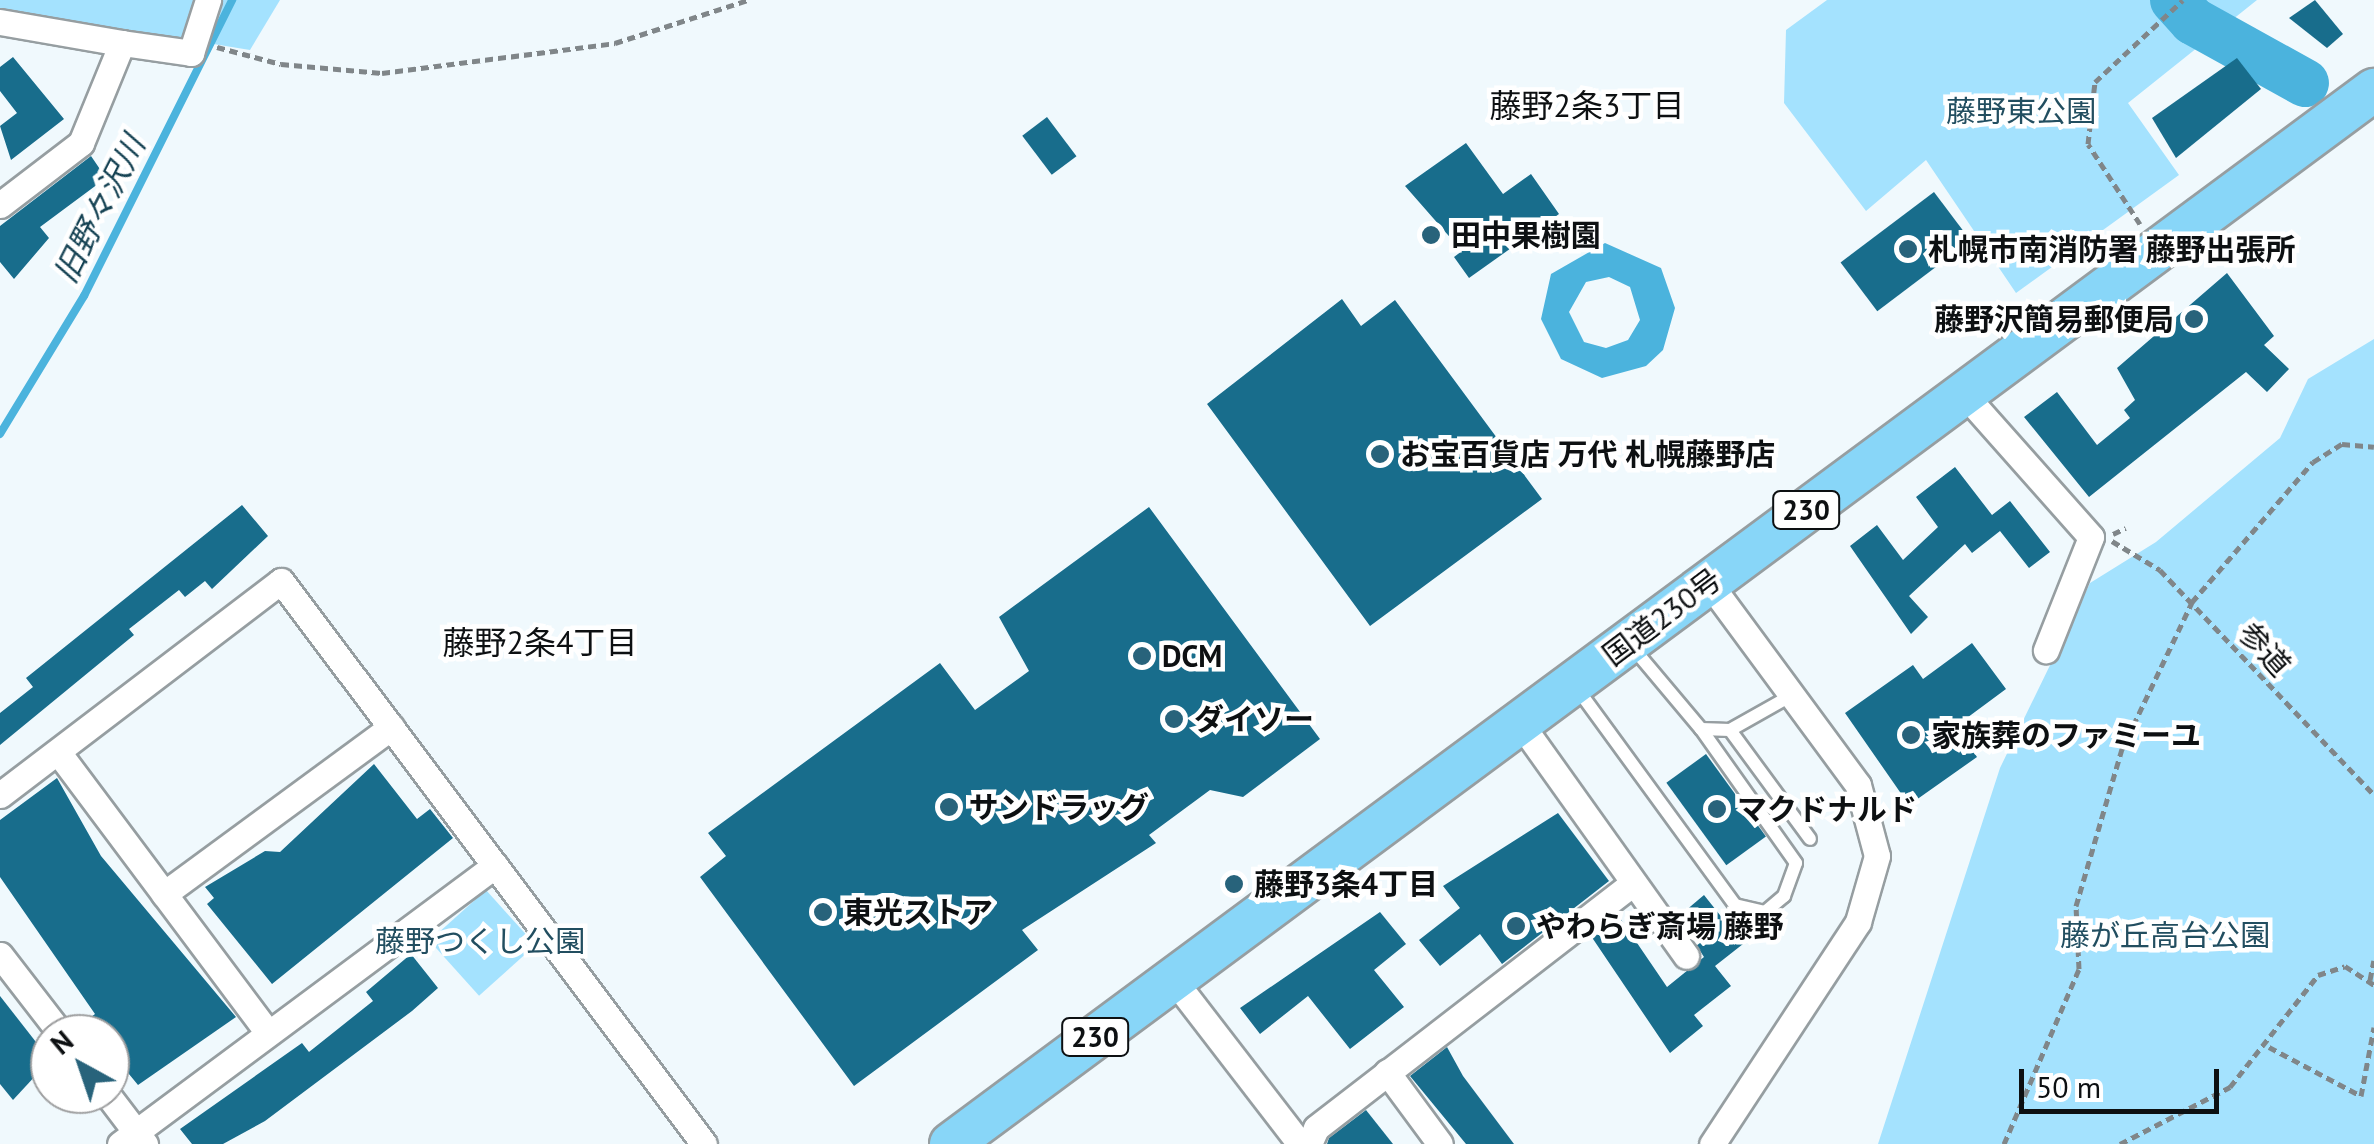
<!DOCTYPE html>
<meta charset="utf-8">
<style>
body{margin:0}
#map{position:relative;width:2374px;height:1144px;overflow:hidden;background:#f0f9fd;font-family:"PT Sans","Noto Sans JP",sans-serif}
div>[style]{position:absolute}
[style*='--x']{left:calc(var(--x)*1px);top:calc(var(--y)*1px);width:calc(var(--w)*1px);rotate:calc(var(--a)*1deg)}
.green>*{inset:0;background:#a4e2fe;transform-origin:0 0}
.water>*{inset:0;background:#4bb3dd}
.stream>*{height:8px;margin:-4px;padding:0 4px;transform-origin:4px;border-radius:4px;background:#4bb3dd}
.river>*{height:48px;margin:-24px;padding:0 24px;transform-origin:24px;border-radius:24px;background:#4bb3dd}
.building>*{inset:0;background:#186d8c;transform-origin:0 0}
.path>*{height:5px;margin-top:-2.5px;transform-origin:0;background:repeating-linear-gradient(90deg,#808689 0 8px,transparent 0 13px)}
.roads{filter:drop-shadow(2px 0 #969ea1) drop-shadow(-2px 0 #969ea1) drop-shadow(0 2px #969ea1) drop-shadow(0 -2px #969ea1)}
.service>*{height:12px;margin:-6px;padding:0 6px;transform-origin:6px;border-radius:6px;background:#fff}
.minor>*{height:25px;margin:-12.5px;padding:0 12.5px;transform-origin:12.5px;border-radius:12.5px;background:#fff}
.trunk>*{height:42px;margin:-21px;padding:0 21px;transform-origin:21px;border-radius:21px;background:#88d6f8}
.dots>*{width:28px;height:28px;translate:-50% -50%;box-sizing:border-box;border:5px solid #fff;border-radius:50%}
span{translate:-50% -50%;white-space:nowrap;text-align:center;line-height:1.15;-webkit-text-stroke:9px #fff;paint-order:stroke}
.shield-label span{padding:2px 8px;background:#fff;border:2px solid;border-radius:8px;-webkit-text-stroke-width:0}
.shield-label{font-size:28px;color:#0d1012;font-weight:700}
.park-label{font-size:30px;color:#224e60}
.poi-label{font-size:30px;color:#0d1012;font-weight:700}
.left{translate:0 -50%;text-align:left}
.right{translate:-100% -50%;text-align:right}
.street-label{font-size:30px;color:#0d1012}
.neighbourhood-label{font-size:32px;color:#0d1012}
.water-label{font-size:32px;color:#154253;font-style:italic}
.north{position:absolute;left:30px;top:1014px;width:100px;height:100px;box-sizing:border-box;background:#fff;border:2px solid #9e9fa0;border-radius:50%;rotate:320deg;font-size:28px;font-weight:700;line-height:40px;text-align:center;color:#0d1012}
.north::after{content:'';display:block;margin:auto;width:35px;height:45px;background:#28637b;clip-path:polygon(50% 0,100% 100%,50% 72%,0 100%)}
.scale{position:absolute;left:2019px;top:1069px;width:200px;height:45px;box-sizing:border-box;border:5px solid #0d1012;border-top:0;padding-left:12px;font-size:30px;line-height:35px;white-space:nowrap;color:#0d1012;-webkit-text-stroke:8px #fff;paint-order:stroke}
</style>
<div id="map">
<div class="green">
<div style="clip-path:polygon(0 0,280px 0,250px 50px,0 9px)"></div>
<div style="clip-path:polygon(1827px 0,2257px 0,2128px 103px,2179px 175px,2016px 293px,1926px 160px,1866px 211px,1784px 103px,1786px 30px)"></div>
<div style="clip-path:polygon(2374px 339px,2374px 1144px,1878px 1144px,2000px 768px,2090px 583px,2156px 542px,2280px 438px,2308px 379px)"></div>
<div style="left:486px;top:890px;width:74px;height:76px;rotate:48deg"></div>
</div>
<div class="water">
<div style="clip-path:polygon(evenodd,1605px 243px,1661px 268px,1675px 308px,1663px 350px,1646px 366px,1602px 378px,1561px 359px,1541px 319px,1551px 274px,1605px 243px,1609px 277px,1630px 287px,1640px 320px,1628px 340px,1606px 348px,1584px 342px,1569px 312px,1586px 282px,1609px 277px)"></div>
</div>
<div class="stream">
<div style="--x:0;--y:434;--w:162;--a:-58.7"></div>
<div style="--x:84;--y:296;--w:331;--a:-63.4"></div>
</div>
<div class="river">
<div style="--x:2174;--y:0;--w:28;--a:48"></div>
<div style="--x:2193;--y:21;--w:128;--a:29"></div>
</div>
<div class="building">
<div style="clip-path:polygon(2315px 0,2343px 34px,2327px 48px,2289px 18px)"></div>
<div style="clip-path:polygon(13px 57px,64px 119px,11px 160px,0 126px,17px 113px,0 91px,0 67px)"></div>
<div style="clip-path:polygon(2237px 58px,2261px 89px,2176px 158px,2152px 118px)"></div>
<div style="left:1047px;top:117px;width:49px;height:31px;rotate:53deg"></div>
<div style="clip-path:polygon(1466px 143px,1503px 194px,1531px 174px,1559px 214px,1469px 278px,1454px 257px,1462px 251px,1405px 186px)"></div>
<div style="clip-path:polygon(91px 156px,106px 178px,40px 227px,49px 238px,14px 279px,0 262px,0 226px)"></div>
<div style="left:1934px;top:192px;width:61px;height:117px;rotate:53deg"></div>
<div style="clip-path:polygon(2227px 273px,2274px 336px,2264px 345px,2289px 369px,2267px 392px,2246px 372px,2089px 497px,2024px 417px,2057px 392px,2097px 445px,2130px 418px,2124px 410px,2135px 400px,2117px 368px)"></div>
<div style="clip-path:polygon(1342px 299px,1361px 326px,1395px 300px,1542px 499px,1370px 626px,1207px 404px)"></div>
<div style="clip-path:polygon(1955px 467px,1992px 515px,2010px 501px,2050px 552px,2029px 568px,2000px 531px,1972px 553px,1965px 544px,1909px 596px,1928px 617px,1911px 634px,1850px 546px,1877px 525px,1903px 560px,1938px 527px,1916px 497px)"></div>
<div style="clip-path:polygon(242px 505px,268px 536px,212px 589px,205px 581px,185px 597px,179px 590px,129px 629px,134px 635px,0 745px,0 713px,33px 687px,26px 678px)"></div>
<div style="clip-path:polygon(1149px 507px,1320px 739px,1243px 797px,1210px 790px,1149px 835px,1156px 843px,1022px 930px,1038px 950px,854px 1086px,700px 877px,726px 856px,708px 833px,940px 663px,975px 710px,1029px 671px,999px 617px)"></div>
<div style="clip-path:polygon(1972px 643px,2006px 689px,1956px 726px,1977px 757px,1909px 805px,1845px 713px,1913px 665px,1923px 679px)"></div>
<div style="left:1706px;top:754px;width:102px;height:49px;rotate:54deg"></div>
<div style="clip-path:polygon(374px 764px,417px 819px,430px 809px,453px 838px,272px 984px,207px 904px,214px 898px,205px 887px,265px 851px,280px 852px)"></div>
<div style="clip-path:polygon(57px 778px,101px 856px,236px 1017px,138px 1085px,110px 1051px,110px 1034px,86px 1021px,95px 1014px,0 877px,0 820px)"></div>
<div style="clip-path:polygon(1558px 813px,1609px 881px,1502px 964px,1480px 934px,1440px 966px,1419px 940px,1460px 908px,1443px 886px)"></div>
<div style="clip-path:polygon(1704px 895px,1743px 944px,1715px 966px,1731px 986px,1694px 1015px,1703px 1026px,1670px 1053px,1591px 936px,1618px 915px,1667px 987px,1704px 957px,1678px 917px)"></div>
<div style="clip-path:polygon(1380px 912px,1406px 944px,1374px 970px,1404px 1007px,1350px 1049px,1308px 996px,1260px 1034px,1240px 1008px)"></div>
<div style="clip-path:polygon(411px 954px,438px 988px,412px 1011px,265px 1121px,223px 1144px,192px 1144px,180px 1129px,302px 1043px,309px 1052px,373px 1001px,366px 992px)"></div>
<div style="clip-path:polygon(0 996px,50px 1060px,13px 1100px,0 1084px)"></div>
<div style="clip-path:polygon(1447px 1047px,1463px 1076px,1514px 1144px,1466px 1144px,1410px 1076px)"></div>
<div style="clip-path:polygon(1366px 1110px,1393px 1144px,1327px 1144px,1329px 1138px)"></div>
</div>
<div class="path">
<div style="--x:217;--y:47;--w:66;--a:14.9"></div>
<div style="--x:281;--y:64;--w:101;--a:5.1"></div>
<div style="--x:382;--y:73;--w:235;--a:-7.3"></div>
<div style="--x:615;--y:43;--w:140;--a:-17.9"></div>
<div style="--x:2140;--y:224;--w:95;--a:-123"></div>
<div style="--x:2088;--y:144;--w:62;--a:-83.6"></div>
<div style="--x:2095;--y:82;--w:120;--a:-43"></div>
<div style="--x:2113;--y:534;--w:14;--a:-25"></div>
<div style="--x:2112;--y:541;--w:56;--a:31.1"></div>
<div style="--x:2160;--y:570;--w:311;--a:46.4"></div>
<div style="--x:2370;--y:980;--w:20;--a:-79"></div>
<div style="--x:2269;--y:1047;--w:104;--a:28"></div>
<div style="--x:2361;--y:1096;--w:70;--a:-79.3"></div>
<div style="--x:2004;--y:1144;--w:190;--a:-66.8"></div>
<div style="--x:2079;--y:969;--w:63;--a:-92.7"></div>
<div style="--x:2076;--y:906;--w:164;--a:-73.7"></div>
<div style="--x:2122;--y:749;--w:163;--a:-64.5"></div>
<div style="--x:2192;--y:602;--w:185;--a:-49.2"></div>
<div style="--x:2313;--y:462;--w:34;--a:-32"></div>
<div style="--x:2342;--y:444;--w:32;--a:5"></div>
<div style="--x:2120;--y:1144;--w:124;--a:-27.4"></div>
<div style="--x:2230;--y:1087;--w:142;--a:-51.8"></div>
<div style="--x:2318;--y:975;--w:28;--a:-18"></div>
<div style="--x:2345;--y:966;--w:35;--a:33"></div>
</div>
<div class="roads">
<div class="service">
<div style="--x:1633;--y:648;--w:106;--a:50"></div>
<div style="--x:1701;--y:729;--w:29;--a:2"></div>
<div style="--x:1730;--y:730;--w:135;--a:53.7"></div>
<div style="--x:1576;--y:687;--w:270;--a:53.9"></div>
<div style="--x:1735;--y:905;--w:31;--a:13"></div>
<div style="--x:1765;--y:912;--w:25;--a:-40"></div>
<div style="--x:1784;--y:896;--w:35;--a:-70"></div>
<div style="--x:1796;--y:863;--w:164;--a:-125.3"></div>
<div style="--x:1730;--y:730;--w:71;--a:-29.4"></div>
</div>
<div class="minor">
<div style="--x:0;--y:22;--w:124;--a:9.8"></div>
<div style="--x:122;--y:43;--w:108;--a:112.3"></div>
<div style="--x:81;--y:143;--w:102;--a:142.6"></div>
<div style="--x:122;--y:43;--w:70;--a:8.2"></div>
<div style="--x:191;--y:53;--w:56;--a:-72.2"></div>
<div style="--x:1964;--y:394;--w:191;--a:48.4"></div>
<div style="--x:2091;--y:537;--w:122;--a:111.7"></div>
<div style="--x:1709;--y:583;--w:251;--a:53.6"></div>
<div style="--x:1858;--y:785;--w:73;--a:75"></div>
<div style="--x:1877;--y:856;--w:69;--a:106.1"></div>
<div style="--x:1858;--y:922;--w:266;--a:123.3"></div>
<div style="--x:1520;--y:723;--w:286;--a:54.5"></div>
<div style="--x:58;--y:752;--w:349;--a:53.2"></div>
<div style="--x:0;--y:795;--w:353;--a:-37.3"></div>
<div style="--x:281;--y:581;--w:704;--a:53.08"></div>
<div style="--x:164;--y:894;--w:282;--a:-36.3"></div>
<div style="--x:0;--y:955;--w:100;--a:52.3"></div>
<div style="--x:1173;--y:979;--w:208;--a:52.4"></div>
<div style="--x:1387;--y:1072;--w:89;--a:53.6"></div>
<div style="--x:107;--y:1094;--w:63;--a:52.8"></div>
<div style="--x:120;--y:1144;--w:467;--a:-36.6"></div>
<div style="--x:1309;--y:1144;--w:17;--a:-66"></div>
<div style="--x:1316;--y:1128;--w:401;--a:-37.7"></div>
</div>
<div class="trunk">
<div style="--x:951;--y:1144;--w:1771;--a:-36.53"></div>
</div>
</div>
<div class="dots">
<div style="left:1431px;top:235px;background:#28637b"></div>
<div style="left:1908px;top:249px;background:#28637b"></div>
<div style="left:2194px;top:319px;background:#28637b"></div>
<div style="left:1380px;top:454px;background:#28637b"></div>
<div style="left:1142px;top:656px;background:#28637b"></div>
<div style="left:1174px;top:719px;background:#28637b"></div>
<div style="left:1911px;top:735px;background:#28637b"></div>
<div style="left:949px;top:807px;background:#28637b"></div>
<div style="left:1717px;top:809px;background:#28637b"></div>
<div style="left:1234px;top:884px;background:#28637b"></div>
<div style="left:823px;top:912px;background:#28637b"></div>
<div style="left:1516px;top:926px;background:#28637b"></div>
</div>
<div class="shield-label">
<span style="left:1806px;top:510px">230</span>
<span style="left:1095px;top:1037px">230</span>
</div>
<div class="park-label">
<span style="left:2021px;top:111px">藤野東公園</span>
<span style="left:2165px;top:935px">藤が丘高台公園</span>
<span style="left:480px;top:941px">藤野つくし公園</span>
</div>
<div class="poi-label">
<span class="left" style="left:1451px;top:235px">田中果樹園</span>
<span class="left" style="left:1928px;top:249px">札幌市南消防署 藤野出張所</span>
<span class="right" style="left:2174px;top:319px">藤野沢簡易郵便局</span>
<span class="left" style="left:1400px;top:454px">お宝百貨店 万代 札幌藤野店</span>
<span class="left" style="left:1162px;top:656px">DCM</span>
<span class="left" style="left:1194px;top:719px">ダイソー</span>
<span class="left" style="left:1931px;top:735px">家族葬のファミーユ</span>
<span class="left" style="left:969px;top:807px">サンドラッグ</span>
<span class="left" style="left:1737px;top:809px">マクドナルド</span>
<span class="left" style="left:1254px;top:884px">藤野3条4丁目</span>
<span class="left" style="left:843px;top:912px">東光ストア</span>
<span class="left" style="left:1536px;top:926px">やわらぎ斎場 藤野</span>
</div>
<div class="street-label">
<span style="left:1662px;top:617px;rotate:-37deg">国道230号</span>
<span style="left:2265px;top:649px;rotate:48deg">参道</span>
</div>
<div class="neighbourhood-label">
<span style="left:1587px;top:105px">藤野2条3丁目</span>
<span style="left:540px;top:642px">藤野2条4丁目</span>
</div>
<div class="water-label">
<span style="left:99px;top:209px;rotate:-63deg">旧野々沢川</span>
</div>
<div class="north">N</div>
<div class="scale">50 m</div>
</div>
